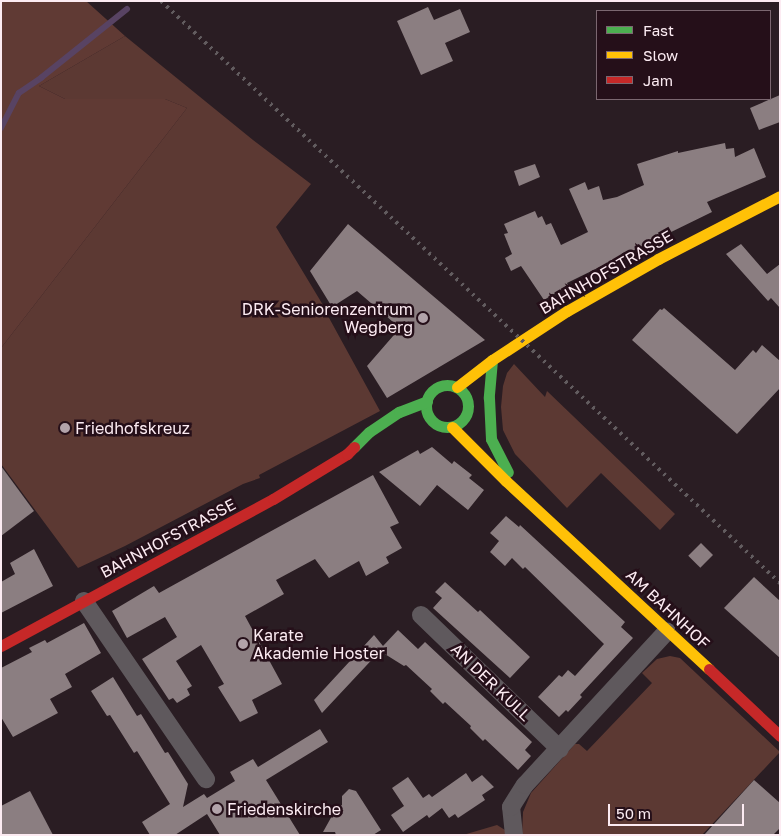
<!DOCTYPE html>
<style>
body{margin:0}
#map{position:relative;width:781px;height:836px;overflow:hidden;background:#2a1d23;font-family:"Golos Text",sans-serif}
div>[style]{position:absolute}
[style*='--x']{left:calc(var(--x)*1px);top:calc(var(--y)*1px);width:calc(var(--w)*1px);rotate:calc(var(--a)*1deg)}
.green>*{inset:0;background:#5c3933}
.forest>*{inset:0;background:#603a34}
.stream>*{height:5.5px;margin:-2.75px;padding:0 2.75px;transform-origin:2.75px;border-radius:2.75px;background:#584363}
.building>*{inset:0;background:#8b7e81;transform-origin:0 0}
.street>*{height:18px;margin:-9px;padding:0 9px;transform-origin:9px;border-radius:9px;background:#5f595d}
.fast>*{height:11px;margin:-5.5px;padding:0 5.5px;transform-origin:5.5px;border-radius:5.5px;background:#4caf50}
.fast>.ring{margin:-5.5px;padding:0;box-sizing:content-box;background:none;border:11px solid #4caf50;border-radius:50%}
.slow>*{height:11px;margin:-5.5px;padding:0 5.5px;transform-origin:5.5px;border-radius:5.5px;background:#ffc107}
.jam>*{height:11px;margin:-5.5px;padding:0 5.5px;transform-origin:5.5px;border-radius:5.5px;background:#c62828}
.rail>*{height:4px;margin-top:-2px;transform-origin:0;background:repeating-linear-gradient(90deg,#625c5f 0 2.5px,transparent 0 7.5px)}
.dots>*{width:14px;height:14px;translate:-50% -50%;box-sizing:border-box;border:2px solid #250f19;border-radius:50%}
span{translate:-50% -50%;white-space:nowrap;text-align:center;line-height:1.15;-webkit-text-stroke:5px #250f19;paint-order:stroke}
.street-label{font-size:16px;color:#fcebf2}
.poi-label{font-size:16px;color:#fcebf2}
.right{translate:-100% -50%;text-align:right}
.left{translate:0 -50%;text-align:left}
.frame{position:absolute;inset:0;border:2px solid #fcebf2;pointer-events:none}
.legend{position:absolute;left:596px;top:10px;width:175px;height:90px;box-sizing:border-box;background:#250f19;border:1px solid #7b6770;margin:0;padding:6px 9px;list-style:none;font-size:15px;color:#fcebf2}
.legend li{display:flex;align-items:center;gap:10px;height:25px}
.legend b{width:25px;border:1px solid #7b6770}
.scale{position:absolute;left:608px;top:804px;width:136px;height:22px;box-sizing:border-box;border:2px solid #fcebf2;border-top:0;padding-left:6px;font-size:15px;line-height:18px;white-space:nowrap;color:#fcebf2;-webkit-text-stroke:4px #250f19;paint-order:stroke}
</style>
<div id="map">
<div class="green">
<div style="clip-path:polygon(125px 36px,253px 140px,311px 184px,276px 227px,329px 315px,328px 316px,380px 411px,259px 475px,260px 478px,243px 484px,125px 546px,78px 568px,1px 464px,1px 348px,187px 108px,165px 99px,65px 99px,39px 86px)"></div>
<div style="clip-path:polygon(514px 364px,545px 397px,547px 391px,675px 514px,660px 530px,601px 473px,567px 508px,515px 454px,503px 430px,501px 407px,503px 386px,507px 373px)"></div>
<div style="clip-path:polygon(670px 656px,680px 658px,780px 752px,702px 835px,522px 835px,523px 812px,531px 793px,575px 744px,579px 744px,587px 751px,652px 683px,642px 673px,657px 659px)"></div>
<div style="clip-path:polygon(497px 825px,505px 830px,507px 835px,463px 835px)"></div>
</div>
<div class="forest">
<div style="clip-path:polygon(1px 1px,86px 1px,125px 36px,39px 86px,65px 99px,165px 99px,187px 108px,1px 348px)"></div>
</div>
<div class="stream">
<div style="--x:1;--y:128;--w:39;--a:-63"></div>
<div style="--x:19;--y:93;--w:27;--a:-34"></div>
<div style="--x:41;--y:78;--w:110;--a:-38.7"></div>
</div>
<div class="building">
<div style="clip-path:polygon(428px 7px,434px 20px,460px 9px,470px 32px,445px 43px,453px 61px,421px 75px,397px 21px)"></div>
<div style="clip-path:polygon(780px 95px,780px 122px,759px 130px,750px 108px)"></div>
<div style="clip-path:polygon(725px 143px,726px 149px,734px 148px,735px 157px,754px 148px,766px 177px,707px 202px,712px 212px,567px 283px,568px 285px,544px 300px,521px 266px,511px 271px,505px 258px,512px 254px,504px 234px,508px 233px,504px 224px,535px 211px,538px 218px,542px 216px,546px 225px,551px 223px,561px 245px,588px 232px,569px 189px,585px 182px,588px 190px,599px 186px,603px 200px,617px 197px,644px 185px,637px 164px,678px 151px,678px 153px)"></div>
<div style="clip-path:polygon(535px 164px,540px 177px,519px 186px,514px 171px)"></div>
<div style="clip-path:polygon(348px 224px,485px 340px,387px 398px,367px 366px,400px 328px,357px 291px,332px 307px,310px 271px)"></div>
<div style="clip-path:polygon(741px 244px,767px 274px,780px 264px,780px 308px,771px 298px,768px 301px,726px 254px)"></div>
<div style="clip-path:polygon(664px 308px,735px 370px,753px 350px,756px 353px,762px 345px,780px 361px,780px 388px,737px 434px,632px 340px,660px 309px,662px 310px)"></div>
<div style="clip-path:polygon(432px 447px,452px 464px,454px 461px,472px 475px,469px 478px,484px 490px,468px 510px,437px 485px,420px 506px,379px 472px,418px 450px,420px 454px)"></div>
<div style="clip-path:polygon(1px 466px,34px 511px,1px 536px)"></div>
<div style="clip-path:polygon(373px 475px,399px 523px,390px 527px,402px 548px,386px 557px,389px 563px,366px 576px,359px 561px,329px 578px,315px 559px,276px 580px,284px 594px,245px 616px,282px 684px,252px 700px,258px 713px,240px 722px,218px 687px,224px 684px,201px 645px,176px 661px,192px 686px,187px 689px,190px 695px,177px 703px,173px 698px,169px 700px,142px 659px,177px 637px,165px 617px,127px 638px,112px 611px,154px 586px,159px 593px)"></div>
<div style="clip-path:polygon(506px 516px,519px 527px,520px 525px,625px 622px,621px 627px,633px 638px,580px 695px,582px 697px,568px 712px,566px 710px,559px 717px,538px 697px,559px 675px,562px 677px,568px 670px,575px 676px,604px 644px,525px 567px,523px 569px,512px 558px,505px 566px,490px 552px,499px 541px,490px 533px)"></div>
<div style="left:701px;top:543px;width:17px;height:18px;rotate:45deg"></div>
<div style="clip-path:polygon(34px 549px,53px 586px,1px 613px,1px 582px,15px 574px,10px 563px)"></div>
<div style="clip-path:polygon(754px 577px,780px 601px,780px 658px,724px 608px)"></div>
<div style="clip-path:polygon(445px 582px,478px 612px,480px 610px,530px 657px,510px 678px,433px 608px,442px 598px,435px 592px)"></div>
<div style="clip-path:polygon(84px 623px,101px 653px,65px 674px,72px 687px,50px 699px,58px 713px,13px 737px,1px 717px,1px 668px,32px 652px,29px 648px,45px 640px,47px 643px)"></div>
<div style="clip-path:polygon(398px 630px,418px 649px,425px 642px,532px 742px,525px 750px,531px 756px,518px 770px,485px 739px,483px 741px,470px 728px,471px 726px,445px 702px,443px 704px,430px 691px,432px 689px,406px 665px,404px 666px,380px 651px,322px 713px,314px 700px,374px 635px,383px 646px)"></div>
<div style="clip-path:polygon(113px 677px,137px 716px,141px 714px,165px 753px,168px 752px,188px 784px,183px 807px,204px 794px,207px 798px,235px 781px,230px 772px,253px 759px,258px 767px,320px 729px,328px 742px,266px 780px,300px 835px,220px 835px,207px 814px,175px 835px,150px 835px,142px 822px,170px 804px,137px 751px,134px 753px,110px 715px,107px 716px,91px 691px)"></div>
<div style="clip-path:polygon(466px 773px,472px 782px,482px 775px,494px 787px,482px 795px,485px 800px,458px 818px,455px 814px,449px 818px,442px 808px,429px 818px,427px 815px,403px 832px,391px 815px,404px 806px,392px 788px,408px 777px,423px 798px,429px 794px,432px 797px)"></div>
<div style="clip-path:polygon(754px 780px,780px 803px,780px 828px,773px 835px,704px 835px)"></div>
<div style="clip-path:polygon(349px 789px,356px 791px,381px 830px,373px 835px,336px 835px,335px 832px,323px 832px,333px 814px,331px 811px,342px 805px,342px 796px)"></div>
<div style="clip-path:polygon(30px 791px,53px 835px,1px 835px,1px 806px)"></div>
</div>
<div class="street">
<div style="--x:84;--y:601;--w:216;--a:55.6"></div>
<div style="--x:421;--y:615;--w:193;--a:44"></div>
<div style="--x:514;--y:835;--w:28;--a:-96"></div>
<div style="--x:511;--y:807;--w:26;--a:-58"></div>
<div style="--x:525;--y:785;--w:209;--a:-47.3"></div>
</div>
<div class="fast">
<div style="--x:492;--y:360;--w:38;--a:95"></div>
<div style="--x:489;--y:398;--w:41;--a:87.2"></div>
<div style="--x:491;--y:439;--w:37;--a:63"></div>
<div class="ring" style="left:426px;top:385px;width:31px;height:31px"></div>
<div style="--x:354;--y:447;--w:21;--a:-45"></div>
<div style="--x:369;--y:432;--w:36;--a:-34"></div>
<div style="--x:399;--y:412;--w:30;--a:-21"></div>
</div>
<div class="slow">
<div style="--x:457;--y:387;--w:44;--a:-37.6"></div>
<div style="--x:492;--y:360;--w:90;--a:-33.2"></div>
<div style="--x:567;--y:311;--w:105;--a:-29.7"></div>
<div style="--x:658;--y:259;--w:137;--a:-27.3"></div>
<div style="--x:452;--y:427;--w:76;--a:45"></div>
<div style="--x:506;--y:481;--w:277;--a:42.8"></div>
</div>
<div class="jam">
<div style="--x:1;--y:646;--w:309;--a:-28.4"></div>
<div style="--x:273;--y:499;--w:87;--a:-31.3"></div>
<div style="--x:347;--y:454;--w:10;--a:-45"></div>
<div style="--x:709;--y:669;--w:98;--a:43.3"></div>
</div>
<div class="rail">
<div style="--x:161;--y:1;--w:850;--a:43.24"></div>
</div>
<div class="dots">
<div style="left:423px;top:318px;background:#b2a3aa"></div>
<div style="left:65px;top:428px;background:#b2a3aa"></div>
<div style="left:243px;top:644px;background:#b2a3aa"></div>
<div style="left:217px;top:809px;background:#b2a3aa"></div>
</div>
<div class="street-label">
<span style="left:606px;top:272px;rotate:-30deg">BAHNHOFSTRASSE</span>
<span style="left:168px;top:538px;rotate:-28deg">BAHNHOFSTRASSE</span>
<span style="left:668px;top:609px;rotate:43deg">AM BAHNHOF</span>
<span style="left:491px;top:682px;rotate:44deg">AN DER KULL</span>
</div>
<div class="poi-label">
<span class="right" style="left:413px;top:318px">DRK-Seniorenzentrum<br>Wegberg</span>
<span class="left" style="left:75px;top:428px">Friedhofskreuz</span>
<span class="left" style="left:253px;top:644px">Karate<br>Akademie Hoster</span>
<span class="left" style="left:227px;top:809px">Friedenskirche</span>
</div>
<div class="frame"></div>
<ul class="legend">
<li><b style="height:6px;background:#4caf50"></b>Fast</li>
<li><b style="height:6px;background:#ffc107"></b>Slow</li>
<li><b style="height:6px;background:#c62828"></b>Jam</li>
</ul>
<div class="scale">50 m</div>
</div>
